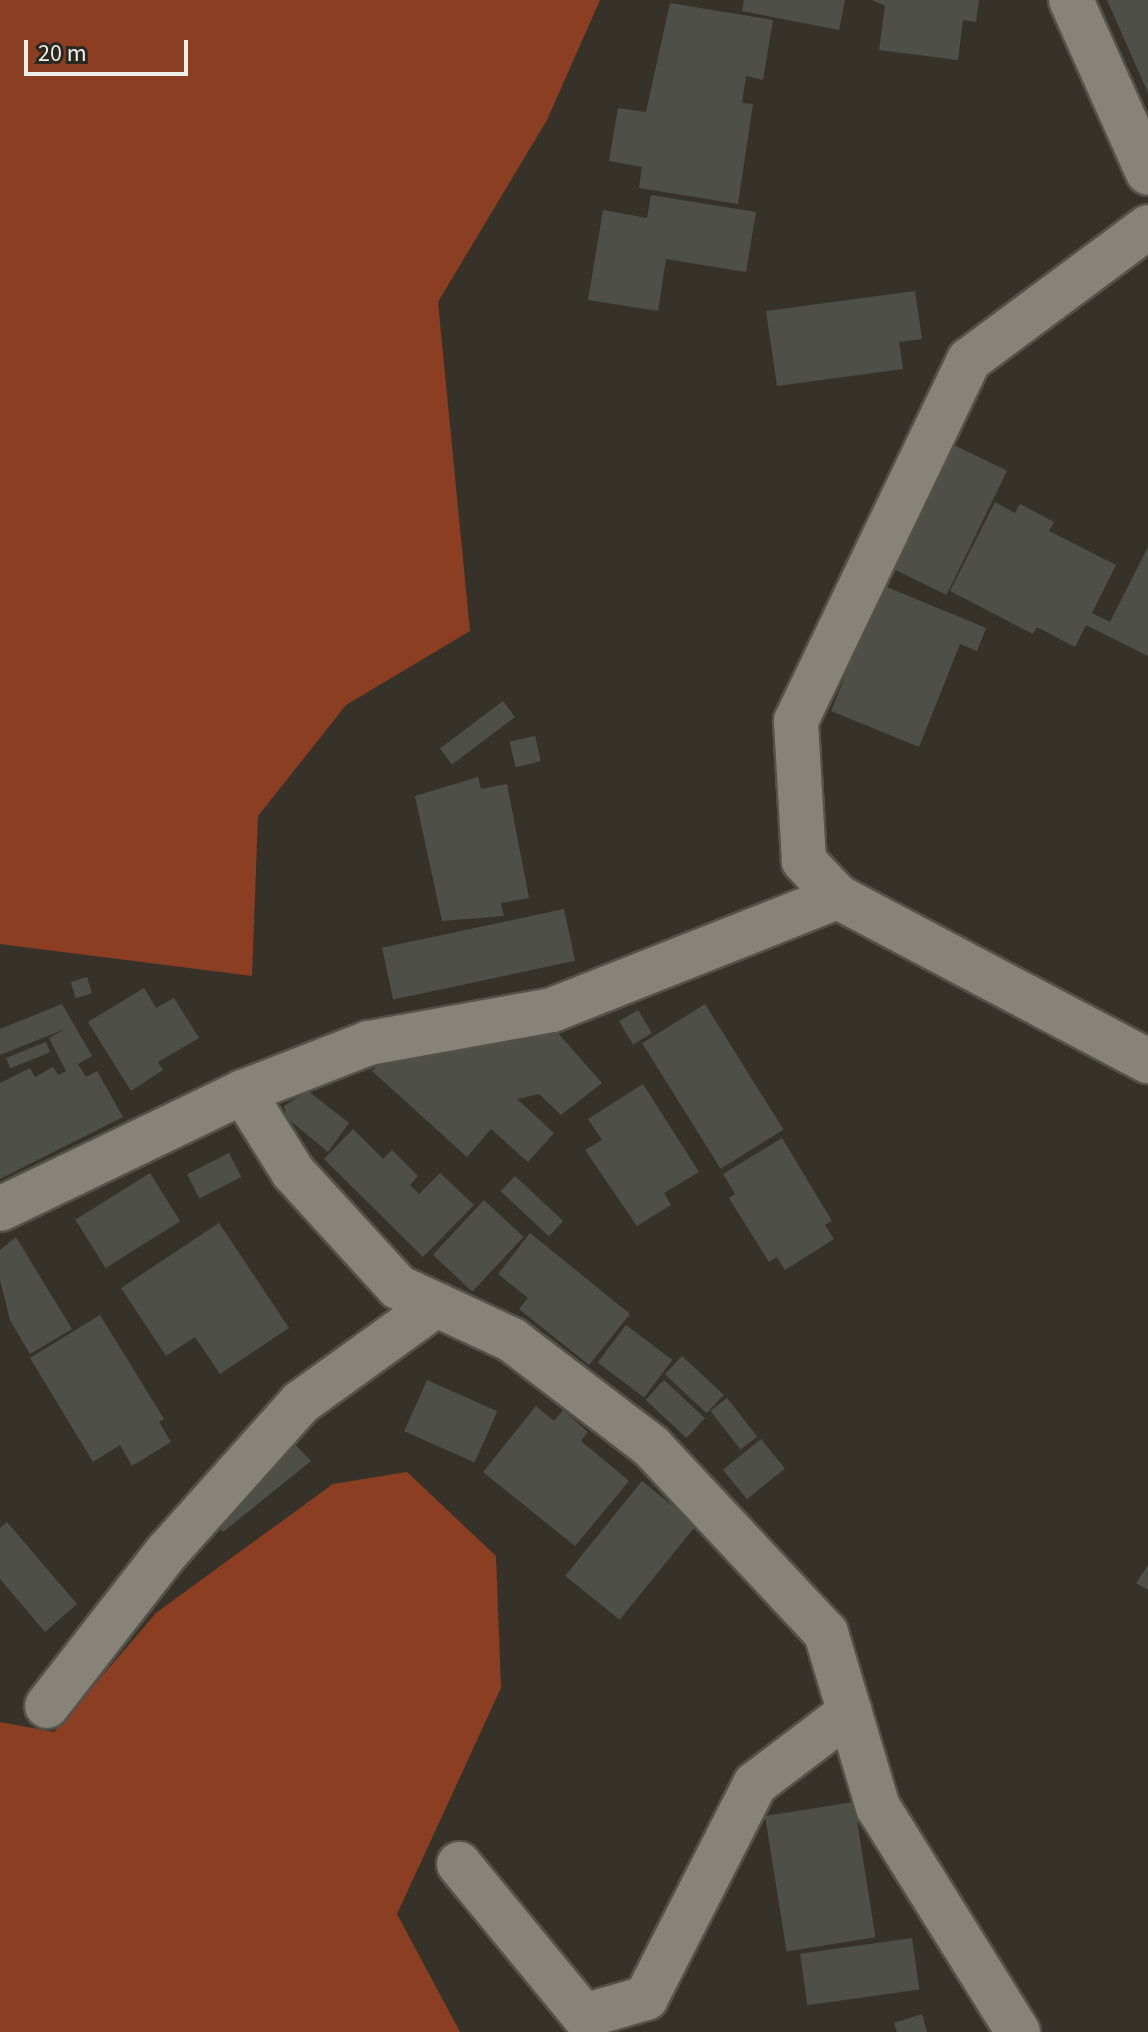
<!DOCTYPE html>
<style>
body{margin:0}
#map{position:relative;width:1148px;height:2032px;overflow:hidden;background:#36322a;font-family:"Source Sans 3",sans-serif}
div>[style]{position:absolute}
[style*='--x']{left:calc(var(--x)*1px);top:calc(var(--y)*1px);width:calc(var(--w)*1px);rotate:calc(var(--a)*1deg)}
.forest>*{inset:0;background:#8b3e21}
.building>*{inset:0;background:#4e4f46;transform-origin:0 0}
.roads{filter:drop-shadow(2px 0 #54514a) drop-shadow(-2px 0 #54514a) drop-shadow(0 2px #54514a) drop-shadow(0 -2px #54514a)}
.minor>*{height:44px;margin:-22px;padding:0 22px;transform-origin:22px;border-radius:22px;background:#878379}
span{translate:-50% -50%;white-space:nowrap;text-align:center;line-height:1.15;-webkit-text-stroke:7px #2b2820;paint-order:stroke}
.scale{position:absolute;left:24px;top:40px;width:164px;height:36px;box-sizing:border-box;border:4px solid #f1efe9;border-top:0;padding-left:10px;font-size:24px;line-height:28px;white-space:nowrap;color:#f1efe9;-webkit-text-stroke:6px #2b2820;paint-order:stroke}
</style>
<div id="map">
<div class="forest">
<div style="clip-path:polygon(0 0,600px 0,547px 120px,438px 302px,470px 631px,346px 705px,258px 816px,252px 976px,0 944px)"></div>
<div style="clip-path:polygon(407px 1472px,496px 1556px,501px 1688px,397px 1914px,460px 2032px,0 2032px,0 1722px,54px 1732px,156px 1613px,333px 1484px)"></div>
</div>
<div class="building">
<div style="clip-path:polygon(744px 0,845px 0,839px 30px,742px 11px)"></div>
<div style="clip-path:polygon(872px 0,979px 0,976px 22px,963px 20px,958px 60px,879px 50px,885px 6px)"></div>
<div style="clip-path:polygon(1107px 0,1148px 0,1148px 93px)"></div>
<div style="clip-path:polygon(670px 3px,773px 20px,763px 80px,746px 76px,742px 103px,753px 104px,738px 204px,639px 188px,642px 167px,609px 161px,618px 108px,646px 112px)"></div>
<div style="clip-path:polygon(651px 195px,756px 212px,746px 272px,666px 259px,658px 311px,588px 300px,603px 210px,647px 218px)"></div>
<div style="clip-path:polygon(915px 291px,922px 339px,899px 342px,903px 369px,777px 386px,766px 311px)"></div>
<div style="left:954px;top:445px;width:59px;height:138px;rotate:26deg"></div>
<div style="clip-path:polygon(995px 502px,1015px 513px,1020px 504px,1054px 522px,1049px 531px,1116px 565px,1092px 613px,1110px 622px,1148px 547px,1148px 656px,1086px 625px,1075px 647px,1037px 627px,1033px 634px,950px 591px)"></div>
<div style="clip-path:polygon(882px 585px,986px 628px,977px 651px,960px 644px,919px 747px,831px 711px)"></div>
<div style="left:503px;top:701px;width:20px;height:79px;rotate:53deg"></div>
<div style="left:535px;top:736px;width:26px;height:26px;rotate:77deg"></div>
<div style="clip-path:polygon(478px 777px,481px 789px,507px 784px,529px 898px,501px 903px,504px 916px,442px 921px,415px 796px)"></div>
<div style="left:564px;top:909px;width:53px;height:186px;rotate:78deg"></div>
<div style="left:87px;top:977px;width:17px;height:17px;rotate:73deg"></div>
<div style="clip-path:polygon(144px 988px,156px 1008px,174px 998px,199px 1038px,158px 1062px,163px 1070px,131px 1091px,88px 1022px)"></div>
<div style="clip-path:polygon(62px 1004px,92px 1056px,78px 1064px,86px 1077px,97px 1071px,123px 1117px,0 1179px,0 1083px,30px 1068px,35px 1077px,53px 1067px,58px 1075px,66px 1071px,49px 1038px,65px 1029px,0 1055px,0 1029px)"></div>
<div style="left:705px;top:1004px;width:148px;height:74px;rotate:58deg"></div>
<div style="left:638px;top:1010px;width:27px;height:22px;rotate:59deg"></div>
<div style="clip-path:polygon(541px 1014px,602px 1083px,561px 1115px,539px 1094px,517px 1099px,554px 1133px,528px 1162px,491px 1129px,467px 1157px,372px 1071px,395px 1047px)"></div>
<div style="left:46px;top:1042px;width:11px;height:43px;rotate:68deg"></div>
<div style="clip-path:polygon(643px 1084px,699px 1172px,664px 1193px,671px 1205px,637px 1226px,585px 1150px,602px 1140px,588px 1119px)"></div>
<div style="clip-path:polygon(308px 1091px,349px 1123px,328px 1152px,287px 1118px,284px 1106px)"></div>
<div style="clip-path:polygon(353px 1129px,383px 1159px,392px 1150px,418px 1176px,410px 1185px,419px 1194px,440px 1173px,474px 1205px,423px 1257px,324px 1159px)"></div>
<div style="clip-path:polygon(782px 1138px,832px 1221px,825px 1225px,834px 1239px,785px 1270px,777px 1257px,769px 1262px,729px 1198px,735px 1194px,723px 1174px)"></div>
<div style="left:229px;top:1153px;width:27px;height:47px;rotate:63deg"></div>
<div style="left:150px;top:1173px;width:57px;height:88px;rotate:58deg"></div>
<div style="left:515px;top:1176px;width:66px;height:21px;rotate:43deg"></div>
<div style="left:484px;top:1200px;width:54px;height:75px;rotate:43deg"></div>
<div style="clip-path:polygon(219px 1223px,289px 1328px,220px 1374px,195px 1337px,166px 1356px,121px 1288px)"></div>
<div style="clip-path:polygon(530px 1233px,630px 1314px,589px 1365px,519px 1309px,528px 1298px,498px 1274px)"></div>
<div style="clip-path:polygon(16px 1237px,72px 1329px,30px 1354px,10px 1320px,0 1280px,0 1250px)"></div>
<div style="clip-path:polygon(100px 1315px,164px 1419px,159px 1422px,171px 1442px,132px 1466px,120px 1445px,93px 1462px,30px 1358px)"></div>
<div style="left:626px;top:1325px;width:58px;height:47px;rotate:37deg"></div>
<div style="left:682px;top:1356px;width:57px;height:25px;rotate:43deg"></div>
<div style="left:427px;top:1380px;width:77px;height:56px;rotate:24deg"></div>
<div style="left:664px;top:1380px;width:56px;height:27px;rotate:43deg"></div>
<div style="left:727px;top:1398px;width:49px;height:21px;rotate:52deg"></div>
<div style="clip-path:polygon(536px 1406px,554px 1421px,563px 1410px,588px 1432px,581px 1441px,629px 1481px,575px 1546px,483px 1472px)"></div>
<div style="clip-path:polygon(273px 1421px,311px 1461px,223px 1532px,191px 1497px)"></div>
<div style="left:761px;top:1439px;width:38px;height:49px;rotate:51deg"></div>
<div style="left:642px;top:1481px;width:70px;height:122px;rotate:39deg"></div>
<div style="clip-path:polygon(7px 1522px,77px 1604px,45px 1632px,0 1579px,0 1528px)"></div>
<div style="clip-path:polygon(1148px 1565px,1148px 1590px,1136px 1583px)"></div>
<div style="left:854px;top:1802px;width:137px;height:90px;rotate:81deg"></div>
<div style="left:912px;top:1938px;width:52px;height:113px;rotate:82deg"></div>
<div style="clip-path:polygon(922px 2014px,927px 2032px,897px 2032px,894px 2023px)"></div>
</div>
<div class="roads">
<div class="minor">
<div style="--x:1071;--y:0;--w:189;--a:66"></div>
<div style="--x:838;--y:897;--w:50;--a:-133.4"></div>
<div style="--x:804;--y:861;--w:140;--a:-93.3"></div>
<div style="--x:796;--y:721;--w:400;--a:-64.4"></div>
<div style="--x:969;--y:360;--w:223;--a:-36.6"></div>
<div style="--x:243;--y:1092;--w:94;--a:58"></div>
<div style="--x:293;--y:1172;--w:156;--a:47.6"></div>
<div style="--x:398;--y:1287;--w:126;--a:24.9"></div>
<div style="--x:512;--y:1340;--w:175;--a:37.3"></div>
<div style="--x:651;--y:1446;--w:256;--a:46.9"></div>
<div style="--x:826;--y:1633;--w:182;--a:73.4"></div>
<div style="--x:878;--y:1807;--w:265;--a:58.1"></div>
<div style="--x:0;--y:1209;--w:270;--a:-25.7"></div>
<div style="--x:243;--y:1092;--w:135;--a:-21.3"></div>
<div style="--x:369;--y:1043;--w:186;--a:-10.2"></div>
<div style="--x:552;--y:1010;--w:308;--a:-21.6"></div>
<div style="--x:838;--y:897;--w:351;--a:27.9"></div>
<div style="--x:47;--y:1706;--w:195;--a:-52.1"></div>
<div style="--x:167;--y:1552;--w:200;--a:-48.2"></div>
<div style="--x:300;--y:1403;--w:168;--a:-35.8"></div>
<div style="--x:459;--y:1864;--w:197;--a:50.6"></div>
<div style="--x:584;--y:2016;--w:65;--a:-16.2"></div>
<div style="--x:646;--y:1998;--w:240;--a:-63"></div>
<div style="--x:755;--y:1784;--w:119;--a:-37.2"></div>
</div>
</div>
<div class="scale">20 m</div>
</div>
